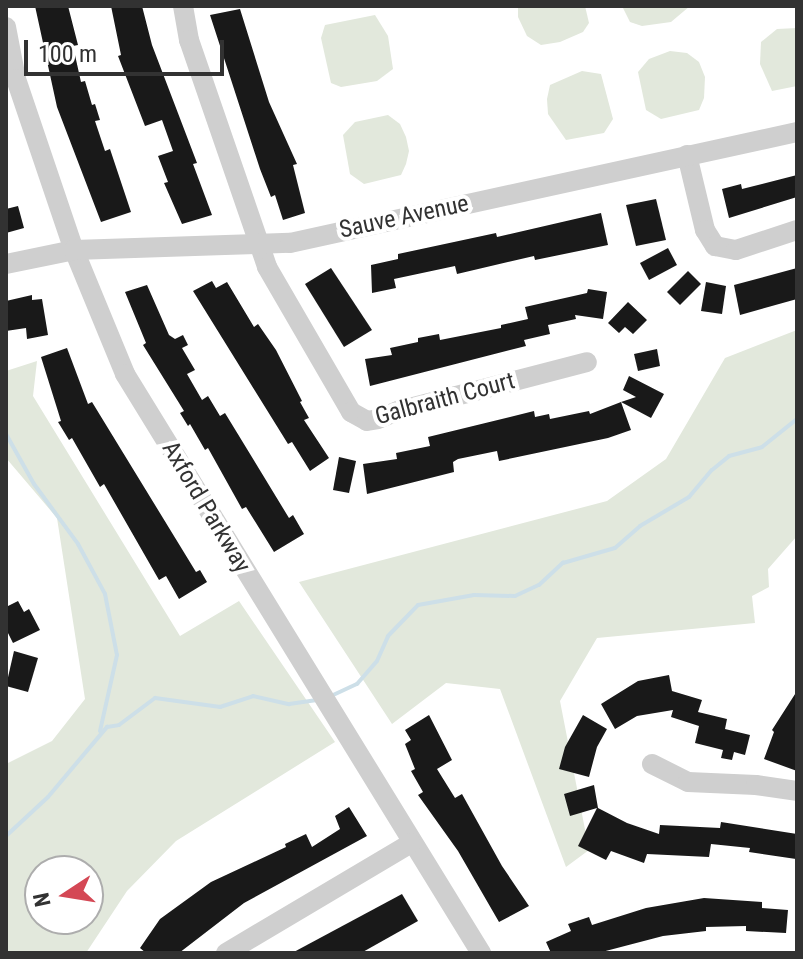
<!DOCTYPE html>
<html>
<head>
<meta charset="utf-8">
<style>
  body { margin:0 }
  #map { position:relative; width:803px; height:959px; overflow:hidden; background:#fff; font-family:"Roboto Condensed",sans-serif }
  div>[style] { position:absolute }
  .green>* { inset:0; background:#e2e8dc }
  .stream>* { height:4px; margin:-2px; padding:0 2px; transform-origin:2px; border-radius:2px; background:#cddfe8 }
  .building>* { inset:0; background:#191919 }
  .minor>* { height:20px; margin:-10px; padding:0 10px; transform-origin:10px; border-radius:10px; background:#cfcfcf }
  span { translate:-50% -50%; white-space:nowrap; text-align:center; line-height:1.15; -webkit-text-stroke:8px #fff; paint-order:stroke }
  .street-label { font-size:24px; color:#323232 }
  .frame { position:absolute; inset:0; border:8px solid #323232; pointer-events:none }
  .north { position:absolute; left:24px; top:855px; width:80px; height:80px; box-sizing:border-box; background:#fff; border:2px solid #adadad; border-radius:50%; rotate:258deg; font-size:22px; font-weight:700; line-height:32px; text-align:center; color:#323232 }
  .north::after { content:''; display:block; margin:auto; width:28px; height:36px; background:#d44855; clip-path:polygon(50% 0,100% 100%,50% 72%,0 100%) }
  .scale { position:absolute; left:24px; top:40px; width:200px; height:36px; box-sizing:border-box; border:4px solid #323232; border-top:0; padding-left:10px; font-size:24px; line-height:28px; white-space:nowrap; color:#323232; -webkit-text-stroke:6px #fff; paint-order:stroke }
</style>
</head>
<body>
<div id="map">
  <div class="green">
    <i style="clip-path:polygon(518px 6px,585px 6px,589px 23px,583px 32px,560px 42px,541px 45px,527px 36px,518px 17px)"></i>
    <i style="clip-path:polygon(622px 6px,690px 6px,671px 22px,642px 26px,630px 22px)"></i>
    <i style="clip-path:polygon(375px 15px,388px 36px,393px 69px,377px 81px,341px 87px,331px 83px,321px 38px,325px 25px)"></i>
    <i style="clip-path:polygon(797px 28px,797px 86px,772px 91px,760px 64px,761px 42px,777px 29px)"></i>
    <i style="clip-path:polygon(670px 51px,687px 53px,699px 62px,705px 77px,704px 98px,699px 110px,661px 119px,646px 110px,638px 72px,649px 59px)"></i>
    <i style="clip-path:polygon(582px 71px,601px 74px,613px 119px,604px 133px,566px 140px,548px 114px,547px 99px,550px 85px)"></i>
    <i style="clip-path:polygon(388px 115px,400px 124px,406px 137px,409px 151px,406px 164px,401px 175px,364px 184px,350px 174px,343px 135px,355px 122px)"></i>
    <i style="clip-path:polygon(797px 330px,797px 536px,768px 569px,769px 587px,752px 596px,755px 623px,597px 638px,560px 701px,589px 850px,566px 867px,500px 689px,446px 683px,392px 724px,299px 582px,607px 501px,666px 459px,725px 358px)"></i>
    <i style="clip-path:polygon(evenodd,37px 361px,33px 396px,180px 636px,239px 601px,335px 742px,176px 841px,127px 891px,86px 953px,6px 953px,6px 764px,52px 741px,85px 699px,57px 518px,6px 458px,6px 371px,37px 361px,40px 871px,88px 871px,88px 919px,40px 919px,40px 871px)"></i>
  </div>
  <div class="stream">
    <i style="left:6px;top:434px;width:57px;rotate:60.8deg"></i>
    <i style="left:34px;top:484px;width:74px;rotate:53.7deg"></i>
    <i style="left:78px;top:544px;width:57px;rotate:61.6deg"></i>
    <i style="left:105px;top:594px;width:62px;rotate:78.9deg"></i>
    <i style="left:117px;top:655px;width:78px;rotate:102.6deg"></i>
    <i style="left:331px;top:696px;width:29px;rotate:-25deg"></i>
    <i style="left:357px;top:684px;width:30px;rotate:-49deg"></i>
    <i style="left:377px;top:661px;width:27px;rotate:-66deg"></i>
    <i style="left:388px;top:636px;width:43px;rotate:-45.9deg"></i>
    <i style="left:418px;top:605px;width:57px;rotate:-10.1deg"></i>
    <i style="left:474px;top:595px;width:41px;rotate:1.4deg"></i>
    <i style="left:515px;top:596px;width:26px;rotate:-25deg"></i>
    <i style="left:539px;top:585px;width:33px;rotate:-43deg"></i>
    <i style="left:563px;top:563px;width:54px;rotate:-16.1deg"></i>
    <i style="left:615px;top:548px;width:33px;rotate:-41deg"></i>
    <i style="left:640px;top:526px;width:57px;rotate:-30.6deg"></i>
    <i style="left:689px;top:497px;width:35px;rotate:-50deg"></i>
    <i style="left:712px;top:470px;width:22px;rotate:-39deg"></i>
    <i style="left:729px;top:456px;width:34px;rotate:-15deg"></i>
    <i style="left:762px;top:447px;width:45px;rotate:-38.7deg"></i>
    <i style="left:6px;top:836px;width:57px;rotate:-42.9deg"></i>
    <i style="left:48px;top:797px;width:92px;rotate:-49.9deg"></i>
    <i style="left:107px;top:727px;width:12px;rotate:-9deg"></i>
    <i style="left:119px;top:725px;width:45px;rotate:-36.9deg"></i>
    <i style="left:155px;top:698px;width:66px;rotate:7.9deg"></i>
    <i style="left:220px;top:707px;width:35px;rotate:-18deg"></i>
    <i style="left:253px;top:696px;width:37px;rotate:13deg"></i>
    <i style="left:289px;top:704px;width:30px;rotate:-8deg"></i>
  </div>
  <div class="building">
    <i style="clip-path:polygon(35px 6px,68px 6px,78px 45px,73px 46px,81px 82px,85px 81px,92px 105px,95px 104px,100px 120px,95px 121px,105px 151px,110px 149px,131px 212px,101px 222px,57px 107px)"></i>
    <i style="clip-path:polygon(111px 6px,142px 6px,152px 45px,197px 163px,193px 164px,212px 215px,182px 224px,164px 183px,168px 182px,158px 156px,173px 151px,162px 120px,145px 126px,118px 56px,121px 55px)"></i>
    <i style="clip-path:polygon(240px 9px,269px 102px,297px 164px,293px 165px,305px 213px,283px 220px,275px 195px,271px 197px,260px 169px,210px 15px)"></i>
    <i style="clip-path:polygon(797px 175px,797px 197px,729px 218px,722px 189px,741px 184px,742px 189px)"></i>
    <i style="clip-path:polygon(656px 199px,666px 240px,636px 246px,626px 205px)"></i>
    <i style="clip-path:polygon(18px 206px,24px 228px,6px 233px,6px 209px)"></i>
    <i style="clip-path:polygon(601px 213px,608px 245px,535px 260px,534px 256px,457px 274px,455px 266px,394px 279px,396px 288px,372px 293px,371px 265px,398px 259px,398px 254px,496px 233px,497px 237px)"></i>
    <i style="clip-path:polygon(668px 248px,677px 265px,649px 280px,640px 263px)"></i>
    <i style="clip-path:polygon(331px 268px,372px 330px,344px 347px,305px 284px)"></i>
    <i style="clip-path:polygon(797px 268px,797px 299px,740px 315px,734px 285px)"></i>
    <i style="clip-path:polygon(688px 271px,701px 284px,680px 305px,667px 292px)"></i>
    <i style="clip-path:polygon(212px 281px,216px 288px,227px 282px,254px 327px,258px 324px,276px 350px,302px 401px,300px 402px,309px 418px,304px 420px,329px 458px,310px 471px,292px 442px,288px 444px,193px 291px)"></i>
    <i style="clip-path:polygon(706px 282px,726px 286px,722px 314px,701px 311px)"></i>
    <i style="clip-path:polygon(147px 285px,169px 335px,175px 339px,183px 335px,188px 345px,182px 348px,195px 370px,187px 374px,202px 400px,208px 396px,220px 416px,225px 413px,289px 518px,293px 515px,304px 534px,274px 552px,246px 507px,242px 509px,208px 448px,205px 450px,190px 424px,188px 426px,180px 413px,184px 411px,143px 345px,146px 343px,125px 292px)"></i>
    <i style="clip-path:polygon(588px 289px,607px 292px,603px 319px,575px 315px,576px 319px,548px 325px,550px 334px,524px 340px,526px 346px,370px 386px,365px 359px,392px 355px,390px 348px,418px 342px,418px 338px,439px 334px,440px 340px,501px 328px,501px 325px,528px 319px,525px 307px,587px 293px)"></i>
    <i style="clip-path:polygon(32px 295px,32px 300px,42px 299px,48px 335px,27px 339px,26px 328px,6px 331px,6px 301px)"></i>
    <i style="clip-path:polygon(628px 302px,647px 320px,633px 334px,625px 327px,619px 333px,608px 323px)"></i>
    <i style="clip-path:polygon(67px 348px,88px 404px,92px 402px,196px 572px,200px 570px,207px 582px,179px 599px,166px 576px,159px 580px,104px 484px,100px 487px,72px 438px,69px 440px,58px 422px,61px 421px,41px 357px)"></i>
    <i style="clip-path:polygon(657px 349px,660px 366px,638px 371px,634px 354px)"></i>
    <i style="clip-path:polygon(629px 376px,664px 394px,651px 418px,621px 402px,636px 397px,623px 390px)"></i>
    <i style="clip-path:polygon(621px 402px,631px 430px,608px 438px,499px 461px,497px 451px,458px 459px,453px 462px,454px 472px,367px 494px,363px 464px,397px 459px,396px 453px,430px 446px,428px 437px,534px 411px,535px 417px,549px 414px,550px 419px,589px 411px,590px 414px)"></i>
    <i style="clip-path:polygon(339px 457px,356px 461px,349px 493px,333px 490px)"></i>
    <i style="clip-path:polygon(18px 601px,24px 612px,29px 609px,40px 630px,13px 643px,6px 629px,6px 607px)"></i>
    <i style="clip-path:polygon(14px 651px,38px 658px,28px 692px,6px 686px)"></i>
    <i style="clip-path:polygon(669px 675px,672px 691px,702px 700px,698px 712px,727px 719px,725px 729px,750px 735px,745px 755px,734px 752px,732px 760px,721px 758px,723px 750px,695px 743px,699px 726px,671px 717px,673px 710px,637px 716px,615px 729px,601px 704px,638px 681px)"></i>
    <i style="clip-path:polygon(797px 691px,797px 771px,764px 759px,774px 732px,772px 730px)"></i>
    <i style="clip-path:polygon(429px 715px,452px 760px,437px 769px,455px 798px,462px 794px,502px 866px,529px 906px,499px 922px,458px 851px,418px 795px,423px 792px,411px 771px,415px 769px,405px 744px,411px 740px,405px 730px)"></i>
    <i style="clip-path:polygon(583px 715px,607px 729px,597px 747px,589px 777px,559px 769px,565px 747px)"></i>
    <i style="clip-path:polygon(594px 785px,598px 808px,627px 823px,659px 834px,660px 825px,720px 828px,721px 822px,797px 834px,796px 859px,749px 852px,750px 848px,711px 844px,709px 857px,647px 854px,644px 863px,611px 851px,606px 860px,578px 846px,597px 808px,570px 816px,564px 794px)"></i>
    <i style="clip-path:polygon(349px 807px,367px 836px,244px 903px,179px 953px,146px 953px,140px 948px,160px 919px,211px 882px,286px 847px,285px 844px,306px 834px,312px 847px,340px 829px,335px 816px)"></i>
    <i style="clip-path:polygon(402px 894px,418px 921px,361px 953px,292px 953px)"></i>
    <i style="clip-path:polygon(704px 898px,762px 902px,762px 908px,788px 910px,786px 933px,746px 931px,746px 926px,706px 927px,706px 931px,663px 936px,598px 953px,551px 953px,546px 942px,571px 931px,568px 924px,589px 917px,592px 925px,646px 908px)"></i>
  </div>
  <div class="minor">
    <i style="left:183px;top:6px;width:35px;rotate:80deg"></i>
    <i style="left:189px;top:40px;width:240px;rotate:71deg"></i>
    <i style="left:267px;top:267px;width:168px;rotate:59.9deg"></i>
    <i style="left:351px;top:412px;width:18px;rotate:29deg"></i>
    <i style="left:367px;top:421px;width:11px;rotate:-10deg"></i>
    <i style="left:378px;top:419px;width:22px;rotate:-22deg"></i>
    <i style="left:398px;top:411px;width:195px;rotate:-14.5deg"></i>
    <i style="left:6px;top:27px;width:53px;rotate:79.1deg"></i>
    <i style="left:16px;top:79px;width:181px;rotate:71.3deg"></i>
    <i style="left:74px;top:250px;width:134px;rotate:67.6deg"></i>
    <i style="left:125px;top:374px;width:680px;rotate:58.41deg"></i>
    <i style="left:687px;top:155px;width:77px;rotate:76.5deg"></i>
    <i style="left:705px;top:230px;width:19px;rotate:58deg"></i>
    <i style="left:715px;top:246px;width:21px;rotate:11deg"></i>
    <i style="left:736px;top:250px;width:64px;rotate:-18.2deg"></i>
    <i style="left:6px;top:264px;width:69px;rotate:-11.6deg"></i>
    <i style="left:74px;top:250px;width:216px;rotate:-1.9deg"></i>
    <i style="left:290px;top:243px;width:519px;rotate:-12.35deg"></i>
    <i style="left:652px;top:764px;width:40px;rotate:26.6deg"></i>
    <i style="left:688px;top:782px;width:68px;rotate:2.5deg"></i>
    <i style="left:756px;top:785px;width:41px;rotate:8.3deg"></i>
    <i style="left:226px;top:953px;width:215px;rotate:-30.7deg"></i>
  </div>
  <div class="street-label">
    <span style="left:404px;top:217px;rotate:-12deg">Sauve Avenue</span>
    <span style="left:445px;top:399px;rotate:-15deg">Galbraith Court</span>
    <span style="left:206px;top:507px;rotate:59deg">Axford Parkway</span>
  </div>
  <div class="frame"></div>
  <div class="north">N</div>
  <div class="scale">100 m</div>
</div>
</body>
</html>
